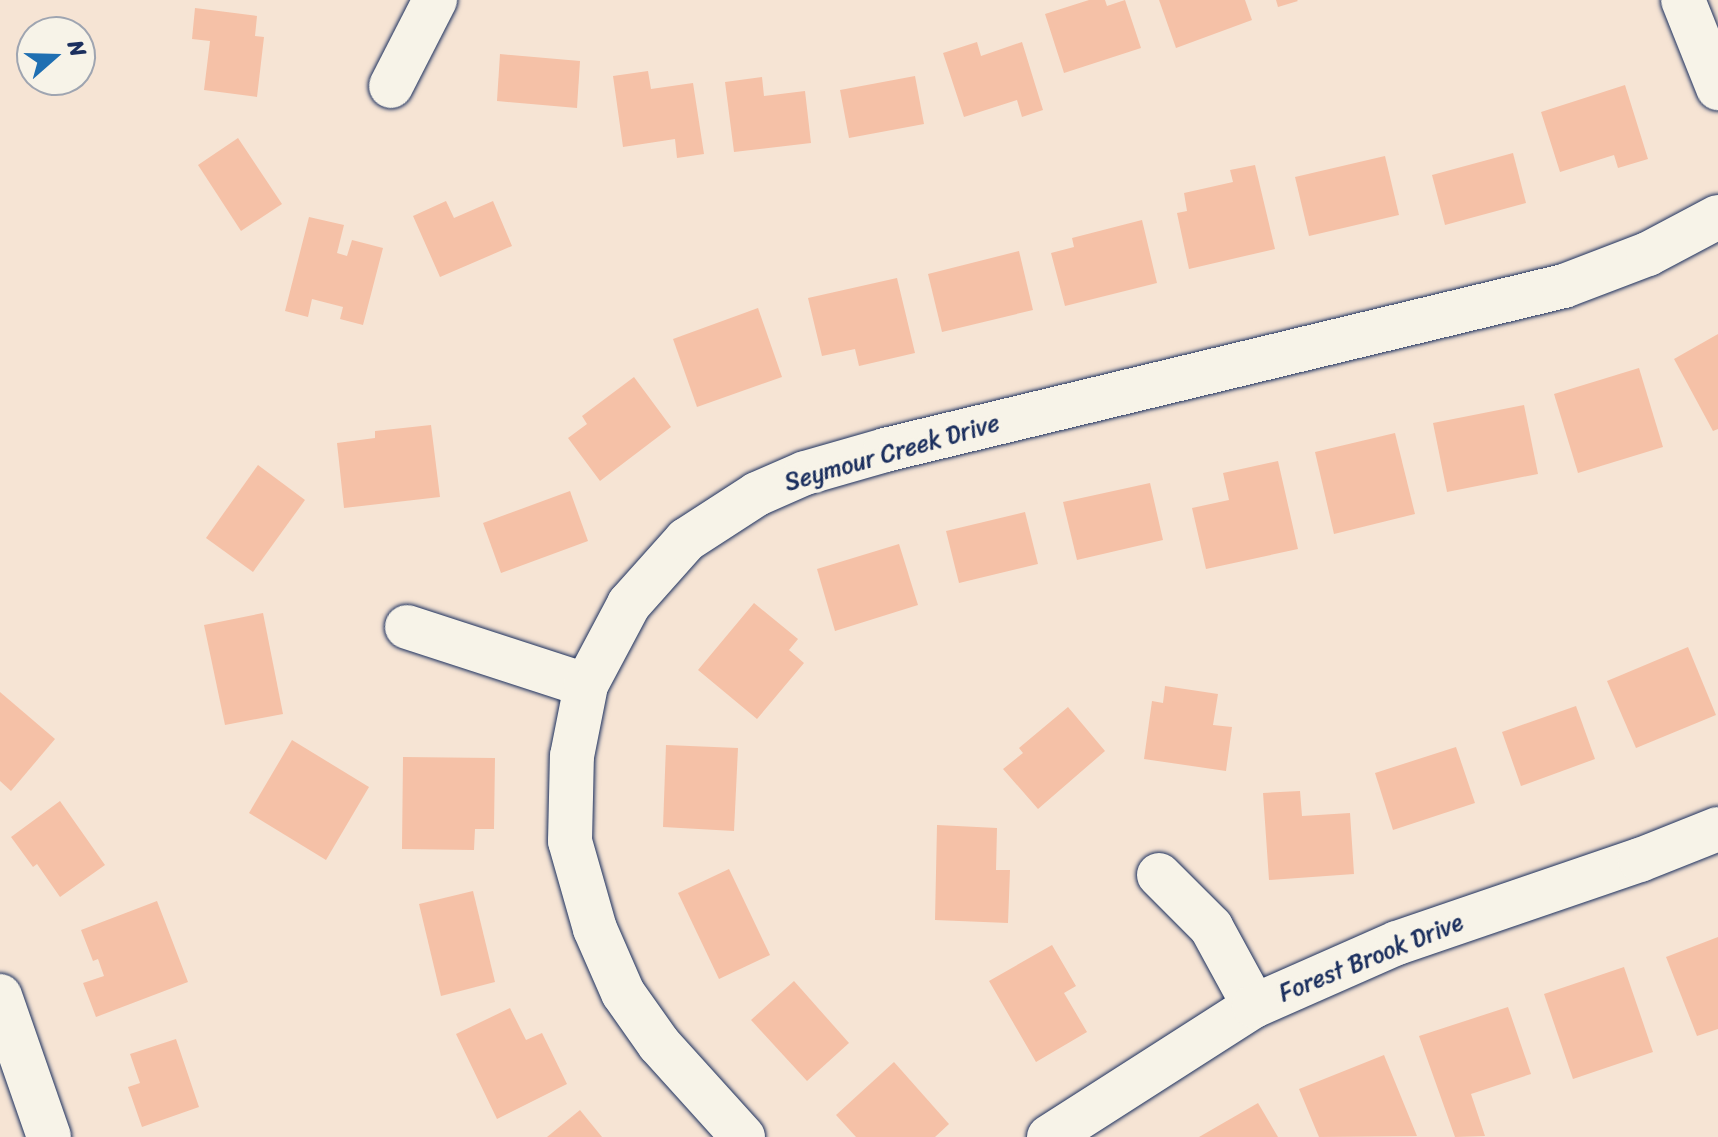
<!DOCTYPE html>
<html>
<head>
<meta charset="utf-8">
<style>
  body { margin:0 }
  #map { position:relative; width:1718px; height:1137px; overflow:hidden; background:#f6e4d4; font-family:Sriracha,sans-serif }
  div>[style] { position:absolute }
  .building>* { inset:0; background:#f5c1a7 }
  .roads { filter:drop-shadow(0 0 2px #1b2f5e) drop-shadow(0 0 2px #1b2f5e) }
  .minor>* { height:44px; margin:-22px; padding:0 22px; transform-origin:22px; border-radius:22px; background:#f7f3e8 }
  span { translate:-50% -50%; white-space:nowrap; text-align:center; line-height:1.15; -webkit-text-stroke:7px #f7f3e8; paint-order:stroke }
  .street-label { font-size:24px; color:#1b2f5e }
  .north { position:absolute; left:16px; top:16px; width:80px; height:80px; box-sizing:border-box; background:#f7f3e8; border:2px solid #9fa5b1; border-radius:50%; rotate:70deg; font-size:22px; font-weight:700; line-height:32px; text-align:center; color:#1b2f5e }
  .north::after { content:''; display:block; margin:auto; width:28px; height:36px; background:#1f6fb2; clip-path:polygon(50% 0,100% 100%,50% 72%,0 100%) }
</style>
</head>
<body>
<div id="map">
  <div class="building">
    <i style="clip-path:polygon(1089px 0,1105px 0,1107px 6px,1125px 0,1141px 48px,1064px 73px,1045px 14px)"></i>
    <i style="clip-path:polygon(1159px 0,1245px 0,1252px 20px,1176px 48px)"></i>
    <i style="clip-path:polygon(1276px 0,1297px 0,1298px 1px,1278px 7px)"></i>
    <i style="clip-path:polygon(195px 8px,257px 16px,255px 36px,264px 37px,257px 97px,204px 90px,210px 41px,192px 39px)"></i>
    <i style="clip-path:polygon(977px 42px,981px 56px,1022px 42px,1043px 110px,1022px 117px,1017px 100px,964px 117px,943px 53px)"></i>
    <i style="clip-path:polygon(500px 54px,580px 61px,577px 108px,497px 101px)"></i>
    <i style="clip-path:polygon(648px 71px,651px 89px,693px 83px,704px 154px,677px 158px,675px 139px,623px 147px,613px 76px)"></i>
    <i style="clip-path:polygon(915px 76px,924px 124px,849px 138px,840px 90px)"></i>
    <i style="clip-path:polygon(762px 77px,764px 96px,805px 91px,811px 143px,734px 152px,725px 82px)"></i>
    <i style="clip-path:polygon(1625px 85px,1648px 159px,1618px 168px,1614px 155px,1560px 172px,1541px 112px)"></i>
    <i style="clip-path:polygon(238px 138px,282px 204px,241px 231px,198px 165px)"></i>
    <i style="clip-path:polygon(1513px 153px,1526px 203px,1445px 225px,1432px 175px)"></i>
    <i style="clip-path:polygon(1385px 156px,1399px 215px,1309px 236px,1295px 177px)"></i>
    <i style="clip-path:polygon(1255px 165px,1275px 249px,1189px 269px,1177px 213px,1187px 211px,1184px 193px,1233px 182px,1230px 170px)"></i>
    <i style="clip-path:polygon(446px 201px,454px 218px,493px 201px,512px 246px,440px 277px,413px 216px)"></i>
    <i style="clip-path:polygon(309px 217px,344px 225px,337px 253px,347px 256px,352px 240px,383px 248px,363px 325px,340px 319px,343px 307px,312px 299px,308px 317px,285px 311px)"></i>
    <i style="clip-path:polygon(1142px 220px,1157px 283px,1065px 306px,1051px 253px,1074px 247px,1072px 238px)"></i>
    <i style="clip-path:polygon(1019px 251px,1033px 310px,942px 332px,928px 274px)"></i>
    <i style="clip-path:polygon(897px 278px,915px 353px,859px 366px,855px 349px,822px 356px,808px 298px)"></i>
    <i style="clip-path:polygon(758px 308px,782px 377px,697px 407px,673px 339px)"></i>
    <i style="clip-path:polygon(1718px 334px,1718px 429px,1713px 431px,1674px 359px)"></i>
    <i style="clip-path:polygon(1639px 368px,1663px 447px,1578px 473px,1554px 394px)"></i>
    <i style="clip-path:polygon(634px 377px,671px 427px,600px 481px,568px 438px,587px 424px,582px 416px)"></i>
    <i style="clip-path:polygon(1524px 405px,1538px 474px,1447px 492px,1433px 423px)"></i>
    <i style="clip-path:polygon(431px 425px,440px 497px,344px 508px,337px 443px,375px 438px,375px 431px)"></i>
    <i style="clip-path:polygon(1395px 433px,1415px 514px,1334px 534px,1315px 452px)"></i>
    <i style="clip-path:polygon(1278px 461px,1298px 549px,1206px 569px,1192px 508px,1229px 500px,1223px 473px)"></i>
    <i style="clip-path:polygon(258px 465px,305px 500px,253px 572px,206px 538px)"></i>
    <i style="clip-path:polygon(1150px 483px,1163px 540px,1077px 560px,1063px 502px)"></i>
    <i style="clip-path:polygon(570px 491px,588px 541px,501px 573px,483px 523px)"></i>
    <i style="clip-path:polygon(1025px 512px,1038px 564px,959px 583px,946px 531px)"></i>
    <i style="clip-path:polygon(899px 544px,918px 605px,835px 631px,817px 569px)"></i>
    <i style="clip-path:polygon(754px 603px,798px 639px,789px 650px,804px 663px,757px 719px,698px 670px)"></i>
    <i style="clip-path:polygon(263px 613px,283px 714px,225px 725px,204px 625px)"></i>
    <i style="clip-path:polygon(1688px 647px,1716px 715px,1636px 748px,1607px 681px)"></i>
    <i style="clip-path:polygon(1165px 686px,1218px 694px,1213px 725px,1232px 727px,1226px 771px,1144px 759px,1152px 701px,1163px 703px)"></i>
    <i style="clip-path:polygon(0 692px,55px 739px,11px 791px,0 781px)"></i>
    <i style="clip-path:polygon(1576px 706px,1595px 759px,1521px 786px,1502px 732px)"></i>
    <i style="clip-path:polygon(1068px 707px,1105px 751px,1038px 809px,1003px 769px,1023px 753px,1019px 748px)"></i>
    <i style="clip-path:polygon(292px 740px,369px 787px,326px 860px,249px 813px)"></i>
    <i style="clip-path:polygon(666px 745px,738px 748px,734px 831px,663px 827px)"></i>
    <i style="clip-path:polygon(1456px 747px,1475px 803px,1393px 830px,1375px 773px)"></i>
    <i style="clip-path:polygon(403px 757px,495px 758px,494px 829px,475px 829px,474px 850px,402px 849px)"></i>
    <i style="clip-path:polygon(1300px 791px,1302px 816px,1350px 813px,1354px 874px,1269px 880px,1263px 793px)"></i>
    <i style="clip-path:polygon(60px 801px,105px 865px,60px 897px,37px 864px,33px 867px,11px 837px)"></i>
    <i style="clip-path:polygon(937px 825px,997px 828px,996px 870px,1010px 870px,1008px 923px,935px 920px)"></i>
    <i style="clip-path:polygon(729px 869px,770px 955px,719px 979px,678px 893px)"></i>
    <i style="clip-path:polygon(473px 891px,495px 982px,441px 996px,419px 904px)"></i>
    <i style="clip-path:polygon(157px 901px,188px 982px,96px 1017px,83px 983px,104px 976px,98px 959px,93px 961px,81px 930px)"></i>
    <i style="clip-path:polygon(1718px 937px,1718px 1029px,1697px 1036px,1666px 957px)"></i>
    <i style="clip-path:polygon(1052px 945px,1076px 986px,1064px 993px,1087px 1032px,1036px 1062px,989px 981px)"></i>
    <i style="clip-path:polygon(1624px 967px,1653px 1052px,1573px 1079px,1544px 994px)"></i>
    <i style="clip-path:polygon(794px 981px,849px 1043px,807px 1081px,751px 1020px)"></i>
    <i style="clip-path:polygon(1508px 1007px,1531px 1074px,1471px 1094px,1485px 1136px,1455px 1137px,1419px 1036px)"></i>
    <i style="clip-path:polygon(510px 1008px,526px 1040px,542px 1033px,567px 1084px,497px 1119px,456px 1034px)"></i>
    <i style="clip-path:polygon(176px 1039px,199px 1107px,142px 1127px,128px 1087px,140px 1083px,130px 1054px)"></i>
    <i style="clip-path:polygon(1384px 1055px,1417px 1136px,1319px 1137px,1299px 1089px)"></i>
    <i style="clip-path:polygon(894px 1062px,949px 1124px,935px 1137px,856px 1137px,836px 1115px)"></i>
    <i style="clip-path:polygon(1258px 1103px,1278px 1137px,1199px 1137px)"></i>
    <i style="clip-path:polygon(580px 1110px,602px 1137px,547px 1137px)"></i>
  </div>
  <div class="roads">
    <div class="minor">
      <i style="left:1683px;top:0;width:95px;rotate:68.3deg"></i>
      <i style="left:391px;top:86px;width:97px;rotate:-62.9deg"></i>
      <i style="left:407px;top:627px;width:188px;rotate:18deg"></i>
      <i style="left:1159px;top:875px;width:74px;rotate:45deg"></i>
      <i style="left:1211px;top:927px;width:90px;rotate:61.4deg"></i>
      <i style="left:0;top:996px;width:149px;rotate:70.8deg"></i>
      <i style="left:743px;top:1137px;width:125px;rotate:-132.1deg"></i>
      <i style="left:659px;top:1044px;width:62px;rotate:-125.2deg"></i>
      <i style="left:623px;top:993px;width:70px;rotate:-113.6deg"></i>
      <i style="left:595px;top:929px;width:91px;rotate:-105.9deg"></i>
      <i style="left:570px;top:841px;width:85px;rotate:-88.7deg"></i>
      <i style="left:572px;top:756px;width:72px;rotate:-78.8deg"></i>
      <i style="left:586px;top:685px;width:92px;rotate:-62deg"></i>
      <i style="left:629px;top:604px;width:86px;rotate:-48.3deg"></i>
      <i style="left:686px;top:540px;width:85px;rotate:-32.9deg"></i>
      <i style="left:757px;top:494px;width:52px;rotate:-23.6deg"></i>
      <i style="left:805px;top:473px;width:83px;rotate:-16deg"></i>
      <i style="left:885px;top:450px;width:699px;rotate:-13.58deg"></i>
      <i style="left:1564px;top:286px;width:90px;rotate:-20.9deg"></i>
      <i style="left:1648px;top:254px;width:79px;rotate:-27.9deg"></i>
      <i style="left:1049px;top:1137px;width:243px;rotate:-32.6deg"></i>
      <i style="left:1254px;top:1006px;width:156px;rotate:-23.8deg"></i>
      <i style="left:1397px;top:943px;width:257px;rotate:-18.9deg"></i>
      <i style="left:1640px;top:860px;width:84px;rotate:-21.7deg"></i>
    </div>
  </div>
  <div class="street-label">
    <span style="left:892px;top:453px;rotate:-16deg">Seymour Creek Drive</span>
    <span style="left:1371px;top:958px;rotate:-22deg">Forest Brook Drive</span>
  </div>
  <div class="north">N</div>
</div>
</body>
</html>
